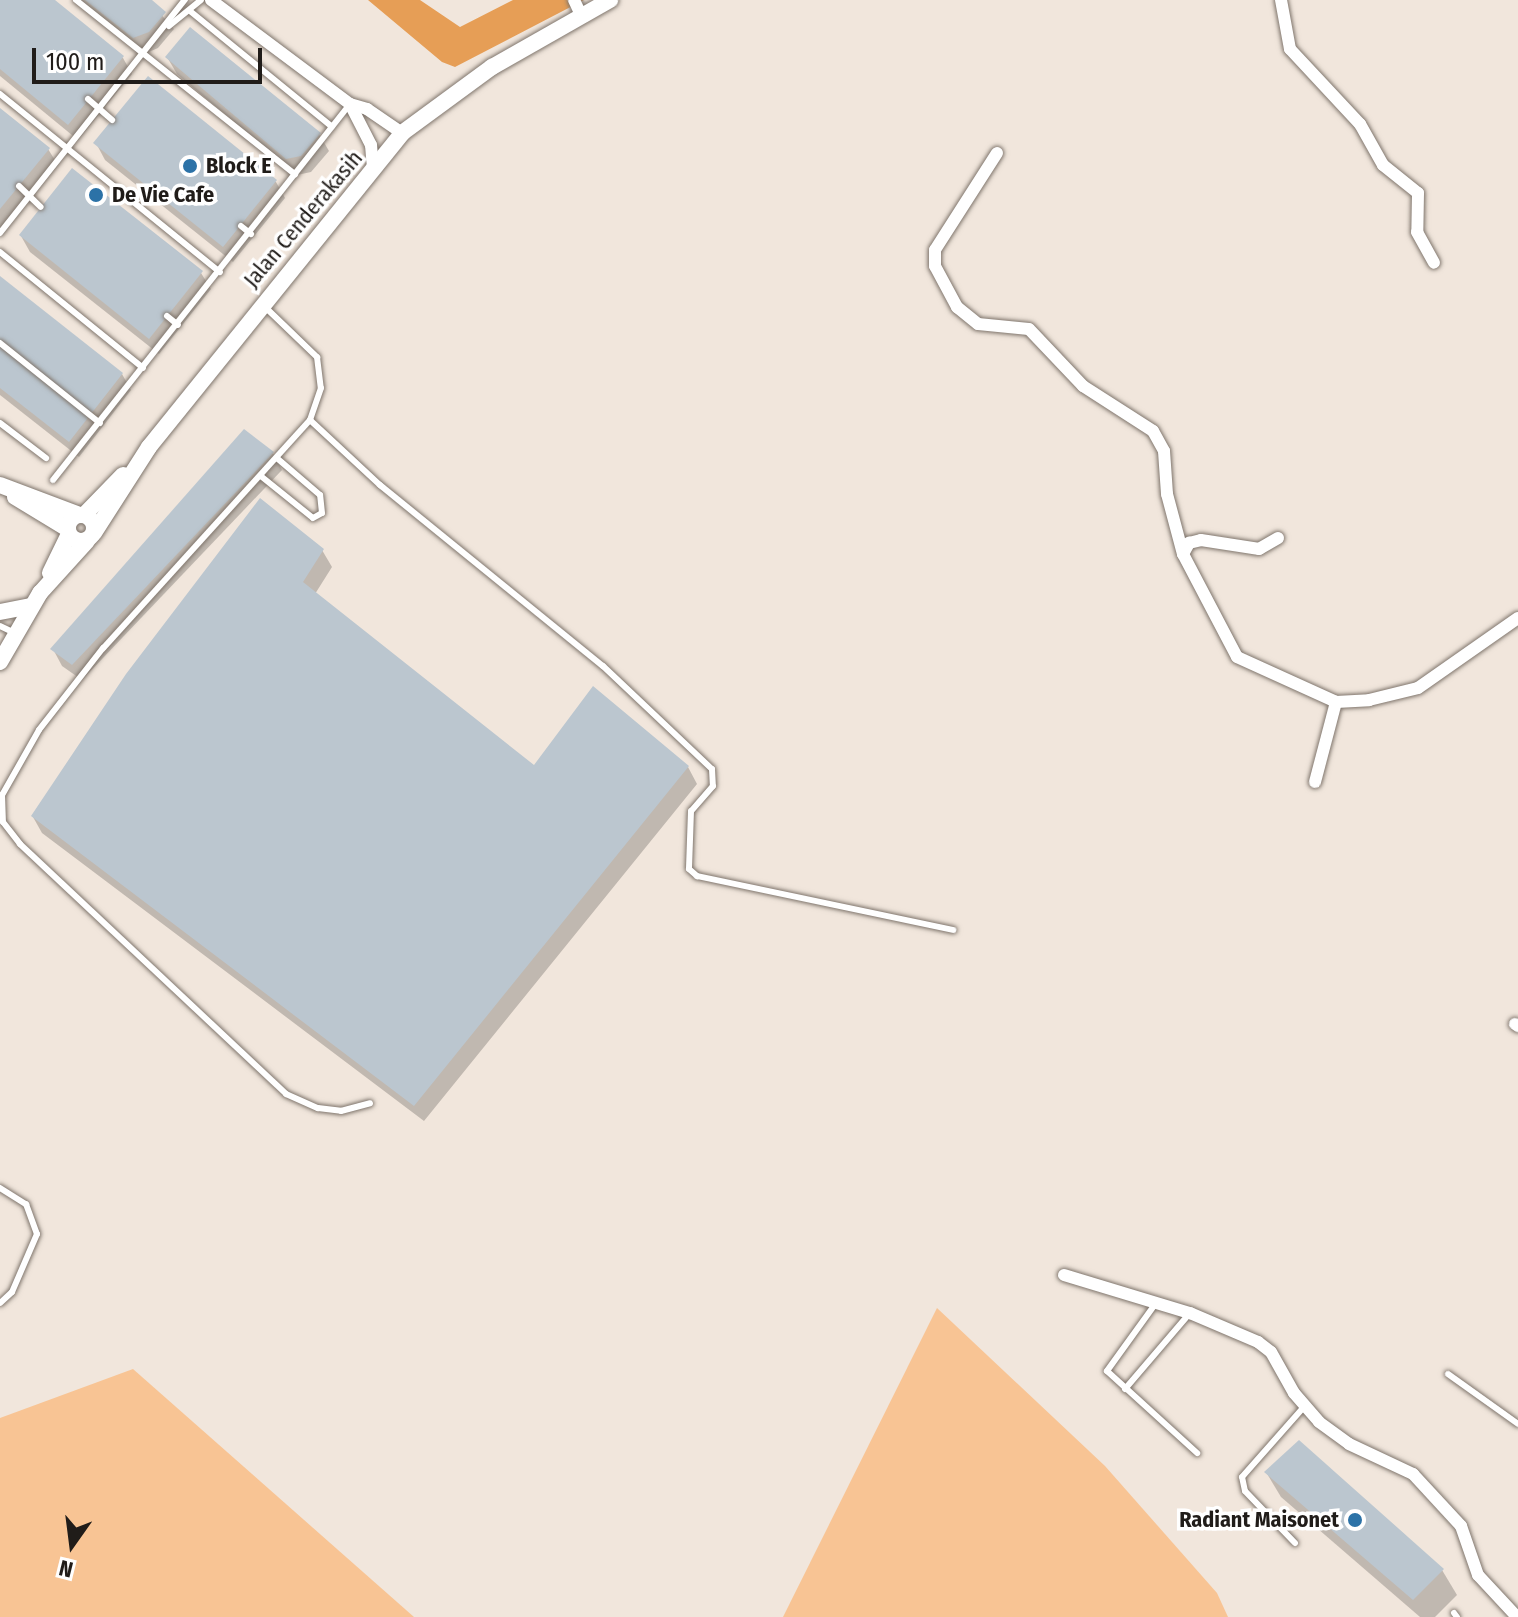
<!DOCTYPE html>
<html>
<head>
<meta charset="utf-8">
<style>
  body { margin:0 }
  #map { position:relative; width:1518px; height:1617px; overflow:hidden; background:#f1e6dc; font-family:"Fira Sans Condensed",sans-serif }
  div>[style] { position:absolute }
  .green>* { inset:0; background:#f8c494 }
  .water>* { inset:0; background:#e69e56 }
  .shadow>* { inset:0; background:#0003 }
  .building>* { inset:0; background:#bbc6cf }
  .roads { filter:drop-shadow(0 0 2px #7f756c) drop-shadow(0 0 2px #7f756c) }
  .service>* { height:6px; margin:-3px; padding:0 3px; transform-origin:3px; border-radius:3px; background:#fff }
  .minor>* { height:12px; margin:-6px; padding:0 6px; transform-origin:6px; border-radius:6px; background:#fff }
  .tertiary>* { height:16px; margin:-8px; padding:0 8px; transform-origin:8px; border-radius:8px; background:#fff }
  .tertiary>.ring { margin:-8px; padding:0; box-sizing:content-box; background:none; border:16px solid #fff; border-radius:50% }
  .dots>* { width:22px; height:22px; translate:-50% -50%; box-sizing:border-box; border:4px solid #fff; border-radius:50% }
  span { translate:-50% -50%; white-space:nowrap; text-align:center; line-height:1.15; -webkit-text-stroke:7px #fff; paint-order:stroke }
  .poi-label { font-size:22px; color:#201c19; font-weight:700 }
  .left { translate:0 -50%; text-align:left }
  .right { translate:-100% -50%; text-align:right }
  .street-label { font-size:22px; color:#201c19 }
  .north { position:absolute; left:32px; top:1505px; width:80px; height:80px; -webkit-text-stroke:6px #fff; paint-order:stroke; rotate:194deg; font-size:22px; font-weight:700; line-height:32px; text-align:center; color:#201c19 }
  .north::after { content:''; display:block; margin:auto; width:28px; height:36px; background:#201c19; clip-path:polygon(50% 0,100% 100%,50% 72%,0 100%) }
  .scale { position:absolute; left:32px; top:48px; width:230px; height:36px; box-sizing:border-box; border:4px solid #201c19; border-top:0; padding-left:10px; font-size:24px; line-height:28px; white-space:nowrap; color:#201c19; -webkit-text-stroke:6px #fff; paint-order:stroke }
</style>
</head>
<body>
<div id="map">
  <div class="green">
    <i style="clip-path:polygon(937px 1308px,1105px 1466px,1217px 1593px,1228px 1617px,783px 1617px)"></i>
    <i style="clip-path:polygon(133px 1369px,414px 1617px,0 1617px,0 1418px)"></i>
  </div>
  <div class="water">
    <i style="clip-path:polygon(368px 0,420px 0,460px 27px,513px 0,584px 0,455px 67px,442px 62px)"></i>
  </div>
  <div class="shadow">
    <i style="clip-path:polygon(0 0,52px 0,123px 58px,132px 74px,78px 140px,0 76px)"></i>
    <i style="clip-path:polygon(76px 0,148px 0,174px 29px,158px 48px,144px 54px)"></i>
    <i style="clip-path:polygon(167px 57px,319px 134px,329px 151px,311px 172px,297px 175px,177px 74px)"></i>
    <i style="clip-path:polygon(148px 79px,276px 182px,285px 198px,233px 262px,105px 160px,96px 143px)"></i>
    <i style="clip-path:polygon(0 111px,48px 149px,58px 165px,4px 232px,0 228px)"></i>
    <i style="clip-path:polygon(21px 236px,201px 273px,211px 289px,159px 354px,30px 252px)"></i>
    <i style="clip-path:polygon(0 279px,122px 374px,131px 390px,79px 457px,0 395px)"></i>
    <i style="clip-path:polygon(273px 453px,282px 470px,82px 680px,62px 666px,53px 649px)"></i>
    <i style="clip-path:polygon(322px 550px,332px 567px,315px 594px,534px 768px,688px 767px,697px 784px,424px 1121px,42px 833px,33px 817px)"></i>
    <i style="clip-path:polygon(1266px 1472px,1442px 1570px,1457px 1595px,1435px 1617px,1420px 1617px,1281px 1497px)"></i>
  </div>
  <div class="building">
    <i style="clip-path:polygon(0 0,55px 0,124px 56px,68px 125px,0 69px)"></i>
    <i style="clip-path:polygon(85px 0,152px 0,166px 12px,149px 32px,133px 38px)"></i>
    <i style="clip-path:polygon(190px 27px,321px 133px,301px 156px,286px 159px,165px 57px)"></i>
    <i style="clip-path:polygon(148px 76px,277px 180px,223px 247px,93px 143px)"></i>
    <i style="clip-path:polygon(0 108px,50px 148px,0 209px)"></i>
    <i style="clip-path:polygon(72px 168px,203px 271px,149px 339px,19px 235px)"></i>
    <i style="clip-path:polygon(0 276px,123px 373px,69px 442px,0 388px)"></i>
    <i style="clip-path:polygon(244px 429px,274px 452px,72px 665px,50px 649px)"></i>
    <i style="clip-path:polygon(260px 498px,324px 549px,303px 582px,534px 765px,593px 686px,689px 766px,414px 1106px,31px 816px,126px 674px)"></i>
    <i style="clip-path:polygon(1299px 1440px,1444px 1569px,1413px 1600px,1264px 1472px)"></i>
  </div>
  <div class="roads">
    <div class="service">
      <i style="left:76px;top:0;width:280px;rotate:38.5deg"></i>
      <i style="left:190px;top:11px;width:183px;rotate:39.2deg"></i>
      <i style="left:169px;top:26px;width:41px;rotate:-39.1deg"></i>
      <i style="left:0;top:94px;width:283px;rotate:39deg"></i>
      <i style="left:88px;top:99px;width:32px;rotate:41deg"></i>
      <i style="left:19px;top:186px;width:30px;rotate:44deg"></i>
      <i style="left:241px;top:226px;width:13px;rotate:39deg"></i>
      <i style="left:0;top:233px;width:298px;rotate:-51.6deg"></i>
      <i style="left:0;top:252px;width:184px;rotate:39deg"></i>
      <i style="left:264px;top:306px;width:74px;rotate:43.9deg"></i>
      <i style="left:317px;top:357px;width:31px;rotate:83deg"></i>
      <i style="left:321px;top:388px;width:34px;rotate:109deg"></i>
      <i style="left:310px;top:420px;width:308px;rotate:132.2deg"></i>
      <i style="left:103px;top:648px;width:104px;rotate:128deg"></i>
      <i style="left:39px;top:730px;width:75px;rotate:119.6deg"></i>
      <i style="left:2px;top:795px;width:27px;rotate:88deg"></i>
      <i style="left:3px;top:822px;width:28px;rotate:52deg"></i>
      <i style="left:20px;top:844px;width:365px;rotate:43.2deg"></i>
      <i style="left:286px;top:1094px;width:35px;rotate:24deg"></i>
      <i style="left:318px;top:1108px;width:23px;rotate:7deg"></i>
      <i style="left:341px;top:1111px;width:30px;rotate:-15deg"></i>
      <i style="left:167px;top:316px;width:14px;rotate:39deg"></i>
      <i style="left:0;top:343px;width:128px;rotate:38.7deg"></i>
      <i style="left:310px;top:420px;width:96px;rotate:42.9deg"></i>
      <i style="left:380px;top:485px;width:287px;rotate:39.1deg"></i>
      <i style="left:603px;top:666px;width:150px;rotate:43.4deg"></i>
      <i style="left:712px;top:769px;width:17px;rotate:87deg"></i>
      <i style="left:713px;top:786px;width:33px;rotate:131deg"></i>
      <i style="left:691px;top:811px;width:58px;rotate:92deg"></i>
      <i style="left:689px;top:869px;width:11px;rotate:41deg"></i>
      <i style="left:697px;top:876px;width:262px;rotate:11.9deg"></i>
      <i style="left:0;top:423px;width:58px;rotate:37.3deg"></i>
      <i style="left:262px;top:477px;width:65px;rotate:38.8deg"></i>
      <i style="left:313px;top:518px;width:10px;rotate:-29deg"></i>
      <i style="left:322px;top:513px;width:18px;rotate:-96deg"></i>
      <i style="left:320px;top:495px;width:55px;rotate:-139.4deg"></i>
      <i style="left:53px;top:480px;width:479px;rotate:-51.7deg"></i>
      <i style="left:0;top:626px;width:14px;rotate:25deg"></i>
      <i style="left:0;top:1188px;width:31px;rotate:32deg"></i>
      <i style="left:26px;top:1204px;width:32px;rotate:70deg"></i>
      <i style="left:37px;top:1234px;width:63px;rotate:113.3deg"></i>
      <i style="left:12px;top:1292px;width:16px;rotate:137deg"></i>
      <i style="left:1156px;top:1303px;width:84px;rotate:125.8deg"></i>
      <i style="left:1107px;top:1371px;width:122px;rotate:42.3deg"></i>
      <i style="left:1448px;top:1374px;width:86px;rotate:35.5deg"></i>
      <i style="left:1125px;top:1389px;width:100px;rotate:-49.5deg"></i>
      <i style="left:1295px;top:1543px;width:72px;rotate:-133.9deg"></i>
      <i style="left:1245px;top:1491px;width:14px;rotate:-102deg"></i>
      <i style="left:1242px;top:1477px;width:94px;rotate:-48.5deg"></i>
      <i style="left:1454px;top:1613px;width:5px;rotate:53deg"></i>
    </div>
    <div class="minor">
      <i style="left:211px;top:0;width:174px;rotate:36.8deg"></i>
      <i style="left:350px;top:104px;width:18px;rotate:16deg"></i>
      <i style="left:367px;top:109px;width:42px;rotate:34.4deg"></i>
      <i style="left:574px;top:0;width:19px;rotate:65deg"></i>
      <i style="left:1281px;top:0;width:50px;rotate:79.6deg"></i>
      <i style="left:1290px;top:49px;width:103px;rotate:47deg"></i>
      <i style="left:1360px;top:124px;width:47px;rotate:60.7deg"></i>
      <i style="left:1383px;top:165px;width:45px;rotate:38.7deg"></i>
      <i style="left:1418px;top:193px;width:39px;rotate:91deg"></i>
      <i style="left:1417px;top:232px;width:35px;rotate:61deg"></i>
      <i style="left:350px;top:104px;width:46px;rotate:62.9deg"></i>
      <i style="left:371px;top:145px;width:24px;rotate:85deg"></i>
      <i style="left:997px;top:153px;width:115px;rotate:122.6deg"></i>
      <i style="left:935px;top:250px;width:16px;rotate:90deg"></i>
      <i style="left:935px;top:266px;width:47px;rotate:61.8deg"></i>
      <i style="left:957px;top:307px;width:27px;rotate:39deg"></i>
      <i style="left:978px;top:324px;width:51px;rotate:5.6deg"></i>
      <i style="left:1029px;top:329px;width:79px;rotate:46.5deg"></i>
      <i style="left:1083px;top:386px;width:83px;rotate:32.7deg"></i>
      <i style="left:1153px;top:431px;width:23px;rotate:61deg"></i>
      <i style="left:1164px;top:451px;width:43px;rotate:86deg"></i>
      <i style="left:1167px;top:494px;width:62px;rotate:75.1deg"></i>
      <i style="left:1183px;top:554px;width:116px;rotate:62.3deg"></i>
      <i style="left:1237px;top:657px;width:109px;rotate:24.4deg"></i>
      <i style="left:1336px;top:702px;width:33px;rotate:-3deg"></i>
      <i style="left:1369px;top:700px;width:50px;rotate:-13.8deg"></i>
      <i style="left:1418px;top:688px;width:122px;rotate:-35deg"></i>
      <i style="left:1183px;top:554px;width:13px;rotate:-61deg"></i>
      <i style="left:1189px;top:543px;width:12px;rotate:-14deg"></i>
      <i style="left:1201px;top:540px;width:59px;rotate:8.8deg"></i>
      <i style="left:1259px;top:549px;width:22px;rotate:-30deg"></i>
      <i style="left:1315px;top:782px;width:83px;rotate:-75.3deg"></i>
      <i style="left:1515px;top:1024px;width:4px;rotate:34deg"></i>
      <i style="left:1064px;top:1275px;width:132px;rotate:16.8deg"></i>
      <i style="left:1190px;top:1313px;width:74px;rotate:23.1deg"></i>
      <i style="left:1258px;top:1342px;width:16px;rotate:38deg"></i>
      <i style="left:1271px;top:1352px;width:47px;rotate:60.7deg"></i>
      <i style="left:1294px;top:1393px;width:38px;rotate:49deg"></i>
      <i style="left:1319px;top:1422px;width:37px;rotate:36deg"></i>
      <i style="left:1349px;top:1444px;width:71px;rotate:25.1deg"></i>
      <i style="left:1413px;top:1474px;width:71px;rotate:47.3deg"></i>
      <i style="left:1461px;top:1526px;width:52px;rotate:70.9deg"></i>
      <i style="left:1478px;top:1575px;width:57px;rotate:47.1deg"></i>
    </div>
    <div class="tertiary">
      <i style="left:0;top:485px;width:85px;rotate:20.6deg"></i>
      <i style="left:15px;top:497px;width:62px;rotate:31.1deg"></i>
      <i class="ring" style="left:68px;top:515px;width:10px;height:10px"></i>
      <i style="left:84px;top:515px;width:56px;rotate:-45.7deg"></i>
      <i style="left:94px;top:533px;width:102px;rotate:-57.4deg"></i>
      <i style="left:149px;top:447px;width:403px;rotate:-51.1deg"></i>
      <i style="left:402px;top:133px;width:112px;rotate:-36.3deg"></i>
      <i style="left:492px;top:67px;width:136px;rotate:-29.6deg"></i>
      <i style="left:50px;top:573px;width:43px;rotate:-64deg"></i>
      <i style="left:0;top:612px;width:31px;rotate:-11deg"></i>
      <i style="left:0;top:662px;width:80px;rotate:-59.9deg"></i>
      <i style="left:40px;top:593px;width:70px;rotate:-47.9deg"></i>
    </div>
  </div>
  <div class="dots">
    <i style="left:190px;top:166px;background:#2c72a7"></i>
    <i style="left:96px;top:195px;background:#2c72a7"></i>
    <i style="left:1355px;top:1520px;background:#2c72a7"></i>
  </div>
  <div class="poi-label">
    <span class="left" style="left:206px;top:166px">Block E</span>
    <span class="left" style="left:112px;top:195px">De Vie Cafe</span>
    <span class="right" style="left:1339px;top:1520px">Radiant Maisonet</span>
  </div>
  <div class="street-label">
    <span style="left:303px;top:219px;rotate:-50deg">Jalan Cenderakasih</span>
  </div>
  <div class="north">N</div>
  <div class="scale">100 m</div>
</div>
</body>
</html>
